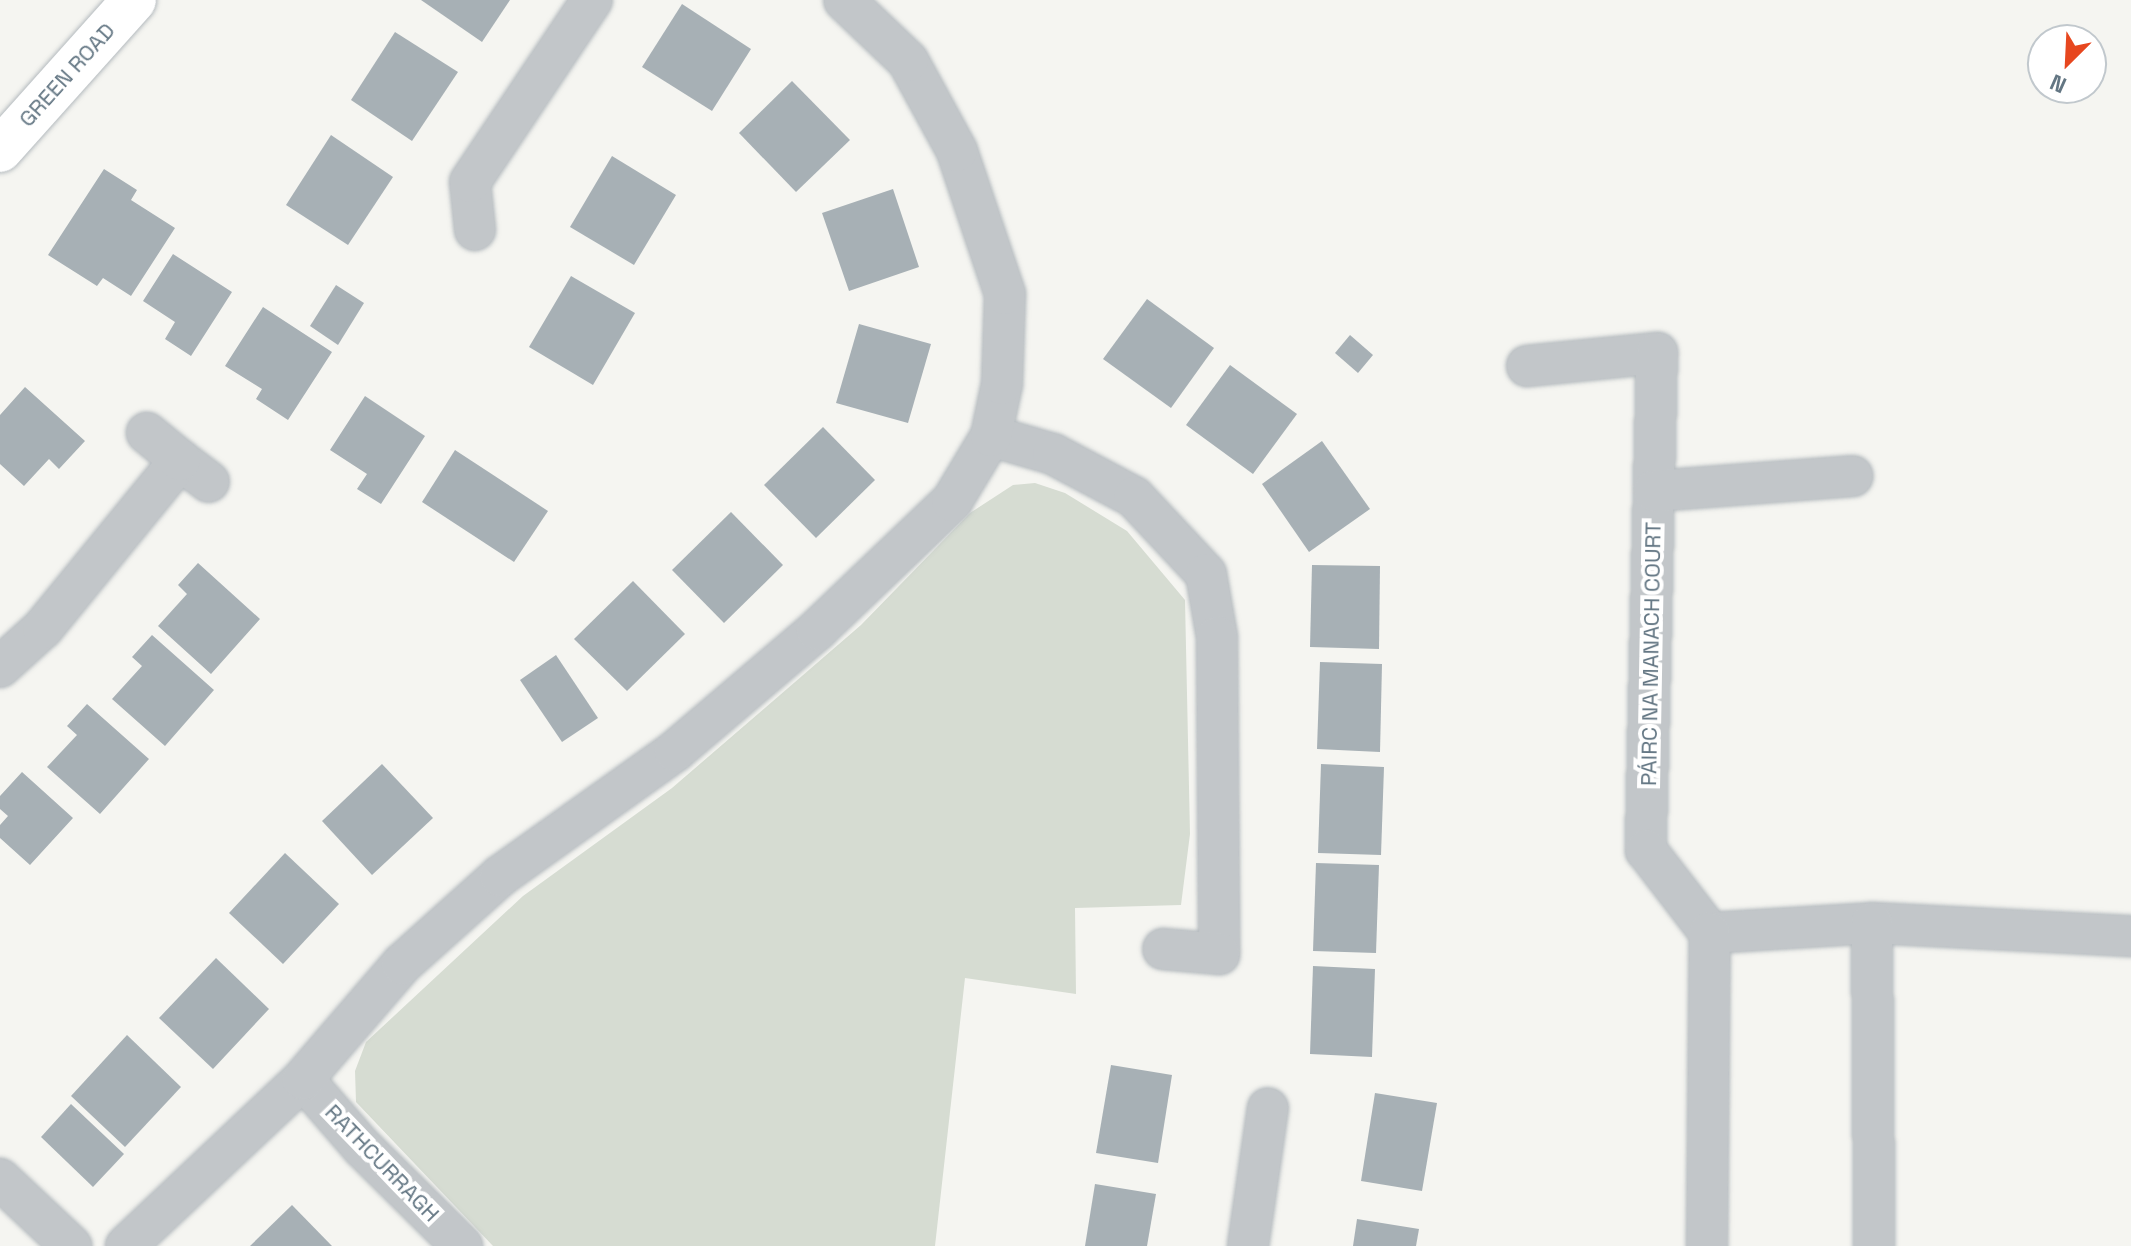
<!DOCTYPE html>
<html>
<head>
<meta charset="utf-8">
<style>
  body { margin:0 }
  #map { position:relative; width:2131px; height:1246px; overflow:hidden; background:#f5f5f1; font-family:"Space Grotesk",sans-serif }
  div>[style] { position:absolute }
  .green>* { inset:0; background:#d6dcd2 }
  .building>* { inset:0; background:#a7b0b5 }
  .roads { filter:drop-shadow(0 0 2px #b4babe) drop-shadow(0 0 2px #b4babe) }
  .street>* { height:40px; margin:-20px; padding:0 20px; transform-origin:20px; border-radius:20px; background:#c2c6c9 }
  .secondary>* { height:44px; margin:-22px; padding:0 22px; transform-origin:22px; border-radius:22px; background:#fff }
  span { translate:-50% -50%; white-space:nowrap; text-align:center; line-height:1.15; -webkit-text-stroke:8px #fff; paint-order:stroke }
  .street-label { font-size:22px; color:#637683 }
  .north { position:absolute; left:2027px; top:24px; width:80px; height:80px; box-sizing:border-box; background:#fff; border:2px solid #c1c8cd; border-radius:50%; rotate:204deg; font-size:22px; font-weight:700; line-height:32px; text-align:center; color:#637683 }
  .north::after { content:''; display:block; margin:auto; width:28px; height:36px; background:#e7471f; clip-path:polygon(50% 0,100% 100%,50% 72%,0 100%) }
</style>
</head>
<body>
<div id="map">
  <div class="green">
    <i style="clip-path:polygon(1035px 483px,1065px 493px,1127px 531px,1185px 600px,1190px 834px,1181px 905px,1075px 908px,1076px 994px,965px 978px,935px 1246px,493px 1246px,356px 1102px,355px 1071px,366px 1042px,523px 896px,672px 788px,861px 625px,970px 513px,1013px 485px)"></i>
  </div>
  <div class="building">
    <i style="clip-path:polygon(421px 0,510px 0,482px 42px)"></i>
    <i style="clip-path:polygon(682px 4px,751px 49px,712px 111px,642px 67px)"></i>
    <i style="clip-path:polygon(395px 32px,458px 72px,412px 141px,351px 100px)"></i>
    <i style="clip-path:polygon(792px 81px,850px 140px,796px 192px,739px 133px)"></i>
    <i style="clip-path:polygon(331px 135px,393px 177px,348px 245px,286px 205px)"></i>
    <i style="clip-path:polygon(612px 156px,676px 195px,634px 265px,570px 227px)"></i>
    <i style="clip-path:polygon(104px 169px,137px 190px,131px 200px,175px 228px,131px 296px,103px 278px,97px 286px,48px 255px)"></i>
    <i style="clip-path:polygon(893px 189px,919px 267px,849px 291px,822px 213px)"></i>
    <i style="clip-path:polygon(173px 254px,232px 292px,191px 356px,165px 339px,175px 322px,143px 301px)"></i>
    <i style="clip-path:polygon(571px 276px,635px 313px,593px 385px,529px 347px)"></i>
    <i style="clip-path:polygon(336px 285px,364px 303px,338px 345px,310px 326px)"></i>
    <i style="clip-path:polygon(1147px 299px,1214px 348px,1171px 408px,1103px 359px)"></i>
    <i style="clip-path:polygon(263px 307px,332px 352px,288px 420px,256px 399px,262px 389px,225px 366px)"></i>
    <i style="clip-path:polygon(859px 324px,931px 344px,908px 423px,836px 403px)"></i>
    <i style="clip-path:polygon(1350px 335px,1373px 355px,1358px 373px,1335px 353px)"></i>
    <i style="clip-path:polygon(1230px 365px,1297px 414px,1253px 474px,1186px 425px)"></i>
    <i style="clip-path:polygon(25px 387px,85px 441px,59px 469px,49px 459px,24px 486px,0 464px,0 415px)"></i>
    <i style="clip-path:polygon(365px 396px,425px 436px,381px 504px,357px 489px,367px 474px,330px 450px)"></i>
    <i style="clip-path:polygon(823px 427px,875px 480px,816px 538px,764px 485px)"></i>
    <i style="clip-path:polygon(1322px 441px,1370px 509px,1309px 552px,1262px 484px)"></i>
    <i style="clip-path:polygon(455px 450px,548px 511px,514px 562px,422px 502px)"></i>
    <i style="clip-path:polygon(731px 512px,783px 565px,724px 623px,672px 570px)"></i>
    <i style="clip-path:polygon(198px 563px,260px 619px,211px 674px,158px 626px,187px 594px,178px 585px)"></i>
    <i style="clip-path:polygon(1312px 565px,1380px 566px,1379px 649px,1310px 647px)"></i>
    <i style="clip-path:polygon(633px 581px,685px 634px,627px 691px,574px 639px)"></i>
    <i style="clip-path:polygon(152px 635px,214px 690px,165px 746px,112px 699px,142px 666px,132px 657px)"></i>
    <i style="clip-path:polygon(556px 655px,598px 718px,562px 742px,520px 680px)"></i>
    <i style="clip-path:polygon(1320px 662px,1382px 664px,1380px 752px,1317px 749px)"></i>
    <i style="clip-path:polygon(87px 704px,149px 759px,100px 814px,47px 767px,77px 735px,67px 726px)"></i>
    <i style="clip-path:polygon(382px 764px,433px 818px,372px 875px,322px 821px)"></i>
    <i style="clip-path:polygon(1321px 764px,1384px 767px,1381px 855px,1318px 853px)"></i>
    <i style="clip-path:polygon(22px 772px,73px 818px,30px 865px,0 838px,0 825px,8px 816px,0 809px,0 796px)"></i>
    <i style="clip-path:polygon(285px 853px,339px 904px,283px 964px,229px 913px)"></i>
    <i style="clip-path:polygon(1316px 863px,1379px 865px,1376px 953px,1313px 951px)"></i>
    <i style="clip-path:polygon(216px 958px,269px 1009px,213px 1069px,159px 1018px)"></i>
    <i style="clip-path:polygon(1313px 966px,1375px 969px,1372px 1057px,1310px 1054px)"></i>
    <i style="clip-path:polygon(127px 1035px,181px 1087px,125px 1147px,71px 1096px)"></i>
    <i style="clip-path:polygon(1111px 1065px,1172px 1075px,1158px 1163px,1096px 1153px)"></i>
    <i style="clip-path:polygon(1375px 1093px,1437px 1103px,1422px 1191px,1361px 1181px)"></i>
    <i style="clip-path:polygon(71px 1104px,124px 1154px,93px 1187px,41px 1137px)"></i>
    <i style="clip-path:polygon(1095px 1184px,1156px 1194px,1147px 1246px,1085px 1246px)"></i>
    <i style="clip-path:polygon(292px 1205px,332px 1246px,250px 1246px)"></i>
    <i style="clip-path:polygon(1357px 1219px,1419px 1229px,1416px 1246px,1353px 1246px)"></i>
  </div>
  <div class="roads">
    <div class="street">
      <i style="left:475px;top:230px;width:48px;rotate:-95.9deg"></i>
      <i style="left:470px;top:182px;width:219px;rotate:-56.2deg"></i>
      <i style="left:1527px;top:366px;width:131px;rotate:-5.7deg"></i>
      <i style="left:1657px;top:353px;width:497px;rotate:91.3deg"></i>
      <i style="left:1646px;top:850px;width:105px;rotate:52.4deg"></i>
      <i style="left:1710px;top:933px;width:162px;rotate:-3.5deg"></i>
      <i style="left:1872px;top:923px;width:259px;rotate:2.9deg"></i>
      <i style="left:991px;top:436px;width:65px;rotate:16.2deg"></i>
      <i style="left:1053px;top:454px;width:92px;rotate:28deg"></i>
      <i style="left:1134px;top:497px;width:105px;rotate:46.9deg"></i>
      <i style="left:1206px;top:574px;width:64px;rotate:80.1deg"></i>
      <i style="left:1217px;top:637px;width:317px;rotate:89.6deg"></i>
      <i style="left:1219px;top:954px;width:56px;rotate:-174.9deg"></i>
      <i style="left:180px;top:460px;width:36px;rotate:37deg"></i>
      <i style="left:1654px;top:491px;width:199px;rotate:-4.3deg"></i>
      <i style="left:0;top:667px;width:58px;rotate:-42.2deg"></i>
      <i style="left:43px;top:628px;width:217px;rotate:-50.8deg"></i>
      <i style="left:180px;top:460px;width:43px;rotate:-140.7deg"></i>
      <i style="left:1872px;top:923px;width:323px;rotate:89.6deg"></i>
      <i style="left:303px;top:1079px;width:90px;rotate:49.1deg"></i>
      <i style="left:362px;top:1147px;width:141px;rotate:44.7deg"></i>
      <i style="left:0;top:1179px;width:98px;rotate:43.3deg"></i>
      <i style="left:126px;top:1246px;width:243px;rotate:-43.3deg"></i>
      <i style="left:303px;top:1079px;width:152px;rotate:-49.3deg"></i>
      <i style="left:402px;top:964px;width:132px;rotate:-41.9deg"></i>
      <i style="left:500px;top:876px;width:215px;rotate:-35.5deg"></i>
      <i style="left:675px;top:751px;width:187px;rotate:-40.4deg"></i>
      <i style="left:817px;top:630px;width:187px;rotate:-43.7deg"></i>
      <i style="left:952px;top:501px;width:76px;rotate:-59deg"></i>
      <i style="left:991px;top:436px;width:53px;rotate:-78.1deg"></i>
      <i style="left:1002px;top:384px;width:90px;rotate:-88.1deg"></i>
      <i style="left:1005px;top:294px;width:151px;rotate:-108.6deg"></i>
      <i style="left:957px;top:151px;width:102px;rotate:-118.6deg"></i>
      <i style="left:908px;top:61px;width:88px;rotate:-136.4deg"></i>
      <i style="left:1248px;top:1246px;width:139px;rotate:-81.8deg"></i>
      <i style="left:1707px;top:1246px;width:313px;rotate:-89.5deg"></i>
    </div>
    <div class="secondary">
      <i style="left:0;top:150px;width:201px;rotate:-48.2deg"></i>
    </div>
  </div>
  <div class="street-label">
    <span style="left:67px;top:75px;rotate:-48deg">GREEN ROAD</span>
    <span style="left:1651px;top:654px;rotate:-89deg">PÁIRC NA MANACH COURT</span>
    <span style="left:382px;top:1163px;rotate:46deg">RATHCURRAGH</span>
  </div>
  <div class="north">N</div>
</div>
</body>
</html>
